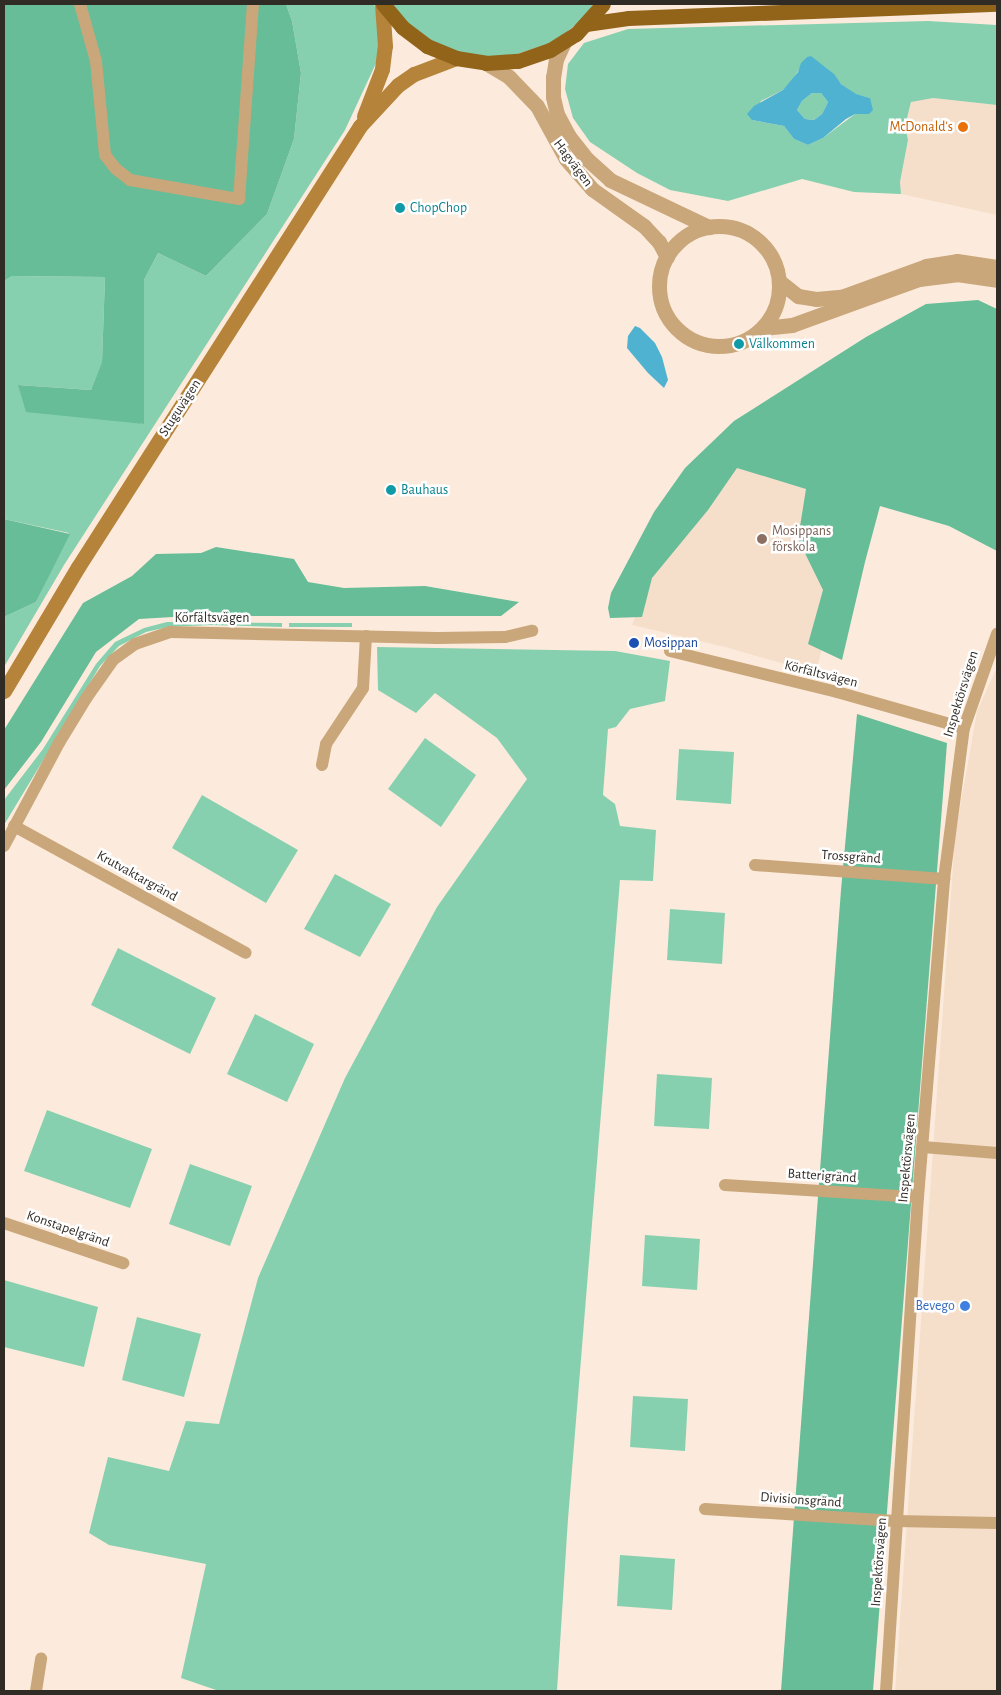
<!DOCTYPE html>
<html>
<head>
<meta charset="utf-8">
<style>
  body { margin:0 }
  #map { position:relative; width:1001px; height:1695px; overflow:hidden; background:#fcebdc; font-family:"Alegreya Sans",sans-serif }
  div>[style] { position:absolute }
  .built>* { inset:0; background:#f5dfcb }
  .green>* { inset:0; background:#86d0af }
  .forest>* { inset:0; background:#66bd98 }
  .water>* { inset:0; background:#4fb2d0 }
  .minor>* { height:12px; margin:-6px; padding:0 6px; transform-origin:6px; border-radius:6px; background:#c9a77a }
  .tertiary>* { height:15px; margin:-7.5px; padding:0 7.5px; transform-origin:7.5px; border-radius:7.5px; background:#c9a77a }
  .tertiary>.ring { margin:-7.5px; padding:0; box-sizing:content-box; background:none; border:15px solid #c9a77a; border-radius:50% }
  .secondary>* { height:15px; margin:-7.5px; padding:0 7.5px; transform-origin:7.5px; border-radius:7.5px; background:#b58339 }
  .trunk>* { height:15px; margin:-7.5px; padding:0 7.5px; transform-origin:7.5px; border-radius:7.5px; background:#91641a }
  .dots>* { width:14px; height:14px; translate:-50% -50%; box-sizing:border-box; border:2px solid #fff; border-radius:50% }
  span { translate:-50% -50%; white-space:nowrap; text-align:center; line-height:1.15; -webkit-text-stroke:5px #fff; paint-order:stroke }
  .food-label { font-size:14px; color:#c56008 }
  .right { translate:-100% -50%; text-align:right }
  .street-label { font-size:14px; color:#312b26 }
  .culture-label { font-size:14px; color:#0d838f }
  .left { translate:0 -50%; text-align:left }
  .education-label { font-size:14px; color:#785e54 }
  .transit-label { font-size:14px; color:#164399 }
  .shop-label { font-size:14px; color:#366cbe }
  .frame { position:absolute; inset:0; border:5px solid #312b26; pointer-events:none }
</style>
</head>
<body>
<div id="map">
  <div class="built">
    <i style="clip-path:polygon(919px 98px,933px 98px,997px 105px,997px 215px,901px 194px,900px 182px,908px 140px,905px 126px,911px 102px)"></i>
    <i style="clip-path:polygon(733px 446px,860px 492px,816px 673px,725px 647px,632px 625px,650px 576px)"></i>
    <i style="clip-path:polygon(997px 667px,997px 1691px,895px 1691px,955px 836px,977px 711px)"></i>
  </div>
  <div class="green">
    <i style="clip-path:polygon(286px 4px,374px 4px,378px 16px,378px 59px,345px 130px,64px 565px,4px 667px,4px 617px,36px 602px,69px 533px,4px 519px,4px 281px,12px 276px,105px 277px,102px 363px,91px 390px,18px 385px,143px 424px,144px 280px,158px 253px,206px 276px,267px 214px,294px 139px,301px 73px,292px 21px)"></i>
    <i style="clip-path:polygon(390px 4px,594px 4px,579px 22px,564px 34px,547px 44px,511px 56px,472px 56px,436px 44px,405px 21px)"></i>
    <i style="clip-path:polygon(evenodd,928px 21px,997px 25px,997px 105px,933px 98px,911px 102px,905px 126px,908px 140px,900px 182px,901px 194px,854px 192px,802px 179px,728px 201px,670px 190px,637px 173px,590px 142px,573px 118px,565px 89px,568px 64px,584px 43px,628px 29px,928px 21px,807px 57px,825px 67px,841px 84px,855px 94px,870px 98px,855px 114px,823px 138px,808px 145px,794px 139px,784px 126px,752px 120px,761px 101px,783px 90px,791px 82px,807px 57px)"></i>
    <i style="clip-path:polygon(812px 93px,821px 93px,828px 102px,822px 114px,814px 120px,805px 119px,797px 110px,802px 101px)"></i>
    <i style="clip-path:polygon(167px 622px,282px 623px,282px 627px,211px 625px,168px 627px,146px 632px,119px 646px,100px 666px,4px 825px,4px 800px,43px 749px,96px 664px,115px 642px,144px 628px)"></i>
    <i style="clip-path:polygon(289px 623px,352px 623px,352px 627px,289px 627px)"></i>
    <i style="clip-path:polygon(377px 647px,615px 651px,670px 661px,665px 701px,630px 709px,616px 727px,608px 729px,603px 795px,615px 804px,620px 826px,656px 830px,653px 881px,620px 880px,568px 1519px,557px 1691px,216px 1690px,181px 1678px,206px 1564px,109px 1545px,89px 1533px,108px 1457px,169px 1471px,186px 1421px,219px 1424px,258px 1278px,345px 1078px,437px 907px,527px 779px,497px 738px,435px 693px,416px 713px,378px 690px)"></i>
    <i style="clip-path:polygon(425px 738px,476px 775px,441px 827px,388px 789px)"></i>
    <i style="clip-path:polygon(679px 749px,734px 752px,731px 804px,676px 800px)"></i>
    <i style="clip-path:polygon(202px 795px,298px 850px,266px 903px,172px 848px)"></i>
    <i style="clip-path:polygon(335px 874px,391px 904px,360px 957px,304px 929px)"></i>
    <i style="clip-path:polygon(670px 909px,725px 913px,722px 964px,667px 960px)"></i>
    <i style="clip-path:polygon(118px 948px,216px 998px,190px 1054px,91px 1005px)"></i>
    <i style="clip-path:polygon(255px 1014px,314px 1044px,287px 1102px,227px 1074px)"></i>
    <i style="clip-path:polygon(657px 1074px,712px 1078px,709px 1129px,654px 1126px)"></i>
    <i style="clip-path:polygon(47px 1110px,152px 1149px,130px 1208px,24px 1171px)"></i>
    <i style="clip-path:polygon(190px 1164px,252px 1186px,230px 1246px,169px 1224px)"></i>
    <i style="clip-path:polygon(645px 1235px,700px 1239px,697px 1290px,642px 1286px)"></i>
    <i style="clip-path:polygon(4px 1280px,98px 1307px,84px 1367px,4px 1347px)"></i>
    <i style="clip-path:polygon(137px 1317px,201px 1334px,184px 1397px,122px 1380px)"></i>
    <i style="clip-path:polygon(633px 1396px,688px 1399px,685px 1451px,630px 1447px)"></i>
    <i style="clip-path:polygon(620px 1555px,675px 1559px,672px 1610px,617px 1606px)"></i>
  </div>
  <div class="forest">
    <i style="clip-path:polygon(4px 4px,286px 4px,292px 21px,301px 73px,294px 139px,267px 214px,206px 276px,158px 253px,144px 280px,144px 424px,26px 412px,18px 385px,91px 390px,102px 362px,105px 277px,12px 276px,4px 281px)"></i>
    <i style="clip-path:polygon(978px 300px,997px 309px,997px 551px,949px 526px,880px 506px,865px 562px,842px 660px,808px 644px,823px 590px,798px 539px,806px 489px,737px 468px,708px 510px,652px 578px,642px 617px,610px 618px,608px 608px,611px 593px,654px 512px,685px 468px,734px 421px,866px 337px,926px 304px)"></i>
    <i style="clip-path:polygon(4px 519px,70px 534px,36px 602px,4px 617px)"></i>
    <i style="clip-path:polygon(216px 547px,294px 559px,308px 582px,344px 588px,425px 586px,519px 602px,501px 616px,190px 616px,139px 619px,96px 652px,41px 742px,4px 790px,4px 730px,83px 603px,132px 576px,156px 554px,201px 553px)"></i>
    <i style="clip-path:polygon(857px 714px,947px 743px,873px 1691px,781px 1691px,841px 890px)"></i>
  </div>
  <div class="water">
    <i style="clip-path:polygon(evenodd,811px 56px,834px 74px,841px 84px,856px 94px,870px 98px,873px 110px,869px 114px,855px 114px,846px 119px,823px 138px,808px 145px,794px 139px,784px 126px,752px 120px,747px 114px,754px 106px,783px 90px,798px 72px,801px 63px,807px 57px,811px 56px,812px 93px,821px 93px,828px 102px,822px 114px,814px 120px,805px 119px,797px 110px,802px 101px,812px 93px)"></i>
    <i style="clip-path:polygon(635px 326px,640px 328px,655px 343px,662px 357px,668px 380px,664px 388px,648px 373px,627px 348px,628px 336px)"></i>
  </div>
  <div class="minor">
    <i style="left:80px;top:4px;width:59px;rotate:74.3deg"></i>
    <i style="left:96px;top:61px;width:94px;rotate:84.5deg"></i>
    <i style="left:105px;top:155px;width:18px;rotate:52deg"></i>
    <i style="left:116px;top:169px;width:18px;rotate:38deg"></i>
    <i style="left:130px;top:180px;width:111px;rotate:9.9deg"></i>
    <i style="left:239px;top:199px;width:196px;rotate:-85.9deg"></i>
    <i style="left:670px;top:651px;width:172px;rotate:13.8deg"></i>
    <i style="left:837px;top:692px;width:132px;rotate:15.8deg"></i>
    <i style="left:322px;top:765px;width:21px;rotate:-79deg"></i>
    <i style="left:326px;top:744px;width:67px;rotate:-56.5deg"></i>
    <i style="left:363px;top:688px;width:52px;rotate:-86.7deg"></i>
    <i style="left:14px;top:826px;width:264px;rotate:28.7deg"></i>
    <i style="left:4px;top:846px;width:117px;rotate:-61.9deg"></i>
    <i style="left:59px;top:743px;width:54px;rotate:-58.7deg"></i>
    <i style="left:87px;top:697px;width:45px;rotate:-54.9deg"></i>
    <i style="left:113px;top:660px;width:27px;rotate:-36deg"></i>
    <i style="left:135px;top:644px;width:37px;rotate:-19deg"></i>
    <i style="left:170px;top:632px;width:267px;rotate:1.3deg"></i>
    <i style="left:437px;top:638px;width:68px;rotate:-0.8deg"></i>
    <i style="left:505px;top:637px;width:28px;rotate:-13deg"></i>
    <i style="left:755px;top:865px;width:190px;rotate:4.2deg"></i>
    <i style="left:923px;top:1147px;width:74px;rotate:4.6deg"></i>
    <i style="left:725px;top:1185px;width:193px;rotate:3.6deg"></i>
    <i style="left:4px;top:1223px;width:126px;rotate:18.6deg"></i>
    <i style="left:705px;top:1509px;width:191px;rotate:3.6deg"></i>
    <i style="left:896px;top:1521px;width:101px;rotate:1.1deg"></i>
    <i style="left:36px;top:1691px;width:33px;rotate:-81deg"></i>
    <i style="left:886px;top:1691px;width:495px;rotate:-86.3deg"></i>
    <i style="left:918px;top:1197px;width:319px;rotate:-85.3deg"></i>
    <i style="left:944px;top:879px;width:152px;rotate:-82.5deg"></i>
    <i style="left:964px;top:728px;width:100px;rotate:-70.7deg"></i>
  </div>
  <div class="tertiary">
    <i style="left:564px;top:42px;width:19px;rotate:115deg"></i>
    <i style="left:556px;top:59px;width:18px;rotate:99deg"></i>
    <i style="left:553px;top:77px;width:20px;rotate:90deg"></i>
    <i style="left:553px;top:97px;width:17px;rotate:77deg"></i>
    <i style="left:557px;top:114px;width:24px;rotate:62deg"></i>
    <i style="left:568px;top:135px;width:31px;rotate:52deg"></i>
    <i style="left:587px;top:159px;width:31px;rotate:42deg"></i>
    <i style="left:610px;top:180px;width:110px;rotate:25.4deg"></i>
    <i style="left:486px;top:63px;width:27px;rotate:31deg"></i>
    <i style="left:509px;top:77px;width:40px;rotate:46deg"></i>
    <i style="left:537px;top:106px;width:60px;rotate:61.3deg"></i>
    <i style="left:566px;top:159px;width:40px;rotate:49deg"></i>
    <i style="left:592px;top:189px;width:64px;rotate:35.4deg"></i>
    <i style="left:644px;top:226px;width:22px;rotate:47deg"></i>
    <i style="left:659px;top:242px;width:17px;rotate:62deg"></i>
    <i class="ring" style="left:659px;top:226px;width:105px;height:105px"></i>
    <i style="left:780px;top:282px;width:23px;rotate:38deg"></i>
    <i style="left:798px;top:296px;width:18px;rotate:9deg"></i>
    <i style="left:816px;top:299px;width:25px;rotate:-5deg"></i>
    <i style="left:841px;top:297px;width:90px;rotate:-20deg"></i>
    <i style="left:926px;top:266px;width:31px;rotate:-9deg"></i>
    <i style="left:957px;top:261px;width:40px;rotate:8.5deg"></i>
    <i style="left:763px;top:328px;width:29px;rotate:-6deg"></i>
    <i style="left:792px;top:325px;width:135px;rotate:-19.9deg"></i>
    <i style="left:919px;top:279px;width:38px;rotate:-7deg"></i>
    <i style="left:957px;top:274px;width:40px;rotate:8.5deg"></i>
  </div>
  <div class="secondary">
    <i style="left:364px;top:116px;width:50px;rotate:-69deg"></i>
    <i style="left:382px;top:69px;width:23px;rotate:-83deg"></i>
    <i style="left:385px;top:46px;width:42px;rotate:-94.1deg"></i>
    <i style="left:4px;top:691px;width:144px;rotate:-59.2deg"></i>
    <i style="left:78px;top:567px;width:523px;rotate:-57.4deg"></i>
    <i style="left:360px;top:126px;width:56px;rotate:-47.2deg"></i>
    <i style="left:398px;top:85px;width:19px;rotate:-35deg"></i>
    <i style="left:414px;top:74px;width:45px;rotate:-20.9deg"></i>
  </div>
  <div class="trunk">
    <i style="left:383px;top:4px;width:30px;rotate:50deg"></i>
    <i style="left:402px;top:27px;width:31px;rotate:37deg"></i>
    <i style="left:427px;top:46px;width:31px;rotate:22deg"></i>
    <i style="left:456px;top:58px;width:30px;rotate:9deg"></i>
    <i style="left:486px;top:63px;width:32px;rotate:-4deg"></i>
    <i style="left:518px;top:61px;width:34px;rotate:-19deg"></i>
    <i style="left:550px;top:50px;width:31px;rotate:-32deg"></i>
    <i style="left:576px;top:34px;width:40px;rotate:-48deg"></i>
    <i style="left:586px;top:24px;width:42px;rotate:-8.1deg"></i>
    <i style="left:628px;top:18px;width:369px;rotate:-2.2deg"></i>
  </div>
  <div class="dots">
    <i style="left:963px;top:127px;background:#e8710a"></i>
    <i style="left:400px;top:208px;background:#0f9aa8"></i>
    <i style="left:739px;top:344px;background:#0f9aa8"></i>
    <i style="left:391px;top:490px;background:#0f9aa8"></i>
    <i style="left:762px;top:539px;background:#8d6e63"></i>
    <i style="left:634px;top:643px;background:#1a4fb4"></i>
    <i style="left:965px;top:1306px;background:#3f7fe0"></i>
  </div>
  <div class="food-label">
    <span class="right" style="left:953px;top:127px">McDonald's</span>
  </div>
  <div class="street-label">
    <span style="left:573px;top:163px;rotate:53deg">Hagvägen</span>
    <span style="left:180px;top:408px;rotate:-57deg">Stuguvägen</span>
    <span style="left:212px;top:618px">Körfältsvägen</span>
    <span style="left:821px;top:674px;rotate:14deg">Körfältsvägen</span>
    <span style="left:961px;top:694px;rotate:-73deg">Inspektörsvägen</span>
    <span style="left:851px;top:857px;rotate:4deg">Trossgränd</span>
    <span style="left:137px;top:876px;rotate:29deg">Krutvaktargränd</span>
    <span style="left:907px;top:1158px;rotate:-85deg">Inspektörsvägen</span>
    <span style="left:822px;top:1176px;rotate:4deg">Batterigränd</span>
    <span style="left:68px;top:1229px;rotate:19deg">Konstapelgränd</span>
    <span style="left:801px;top:1500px;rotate:4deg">Divisionsgränd</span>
    <span style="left:879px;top:1562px;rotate:-86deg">Inspektörsvägen</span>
  </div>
  <div class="culture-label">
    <span class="left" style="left:410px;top:208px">ChopChop</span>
    <span class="left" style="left:749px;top:344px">Välkommen</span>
    <span class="left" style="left:401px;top:490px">Bauhaus</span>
  </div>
  <div class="education-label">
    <span class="left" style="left:772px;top:539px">Mosippans<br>förskola</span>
  </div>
  <div class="transit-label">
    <span class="left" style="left:644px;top:643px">Mosippan</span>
  </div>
  <div class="shop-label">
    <span class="right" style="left:955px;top:1306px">Bevego</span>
  </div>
  <div class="frame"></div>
</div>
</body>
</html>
